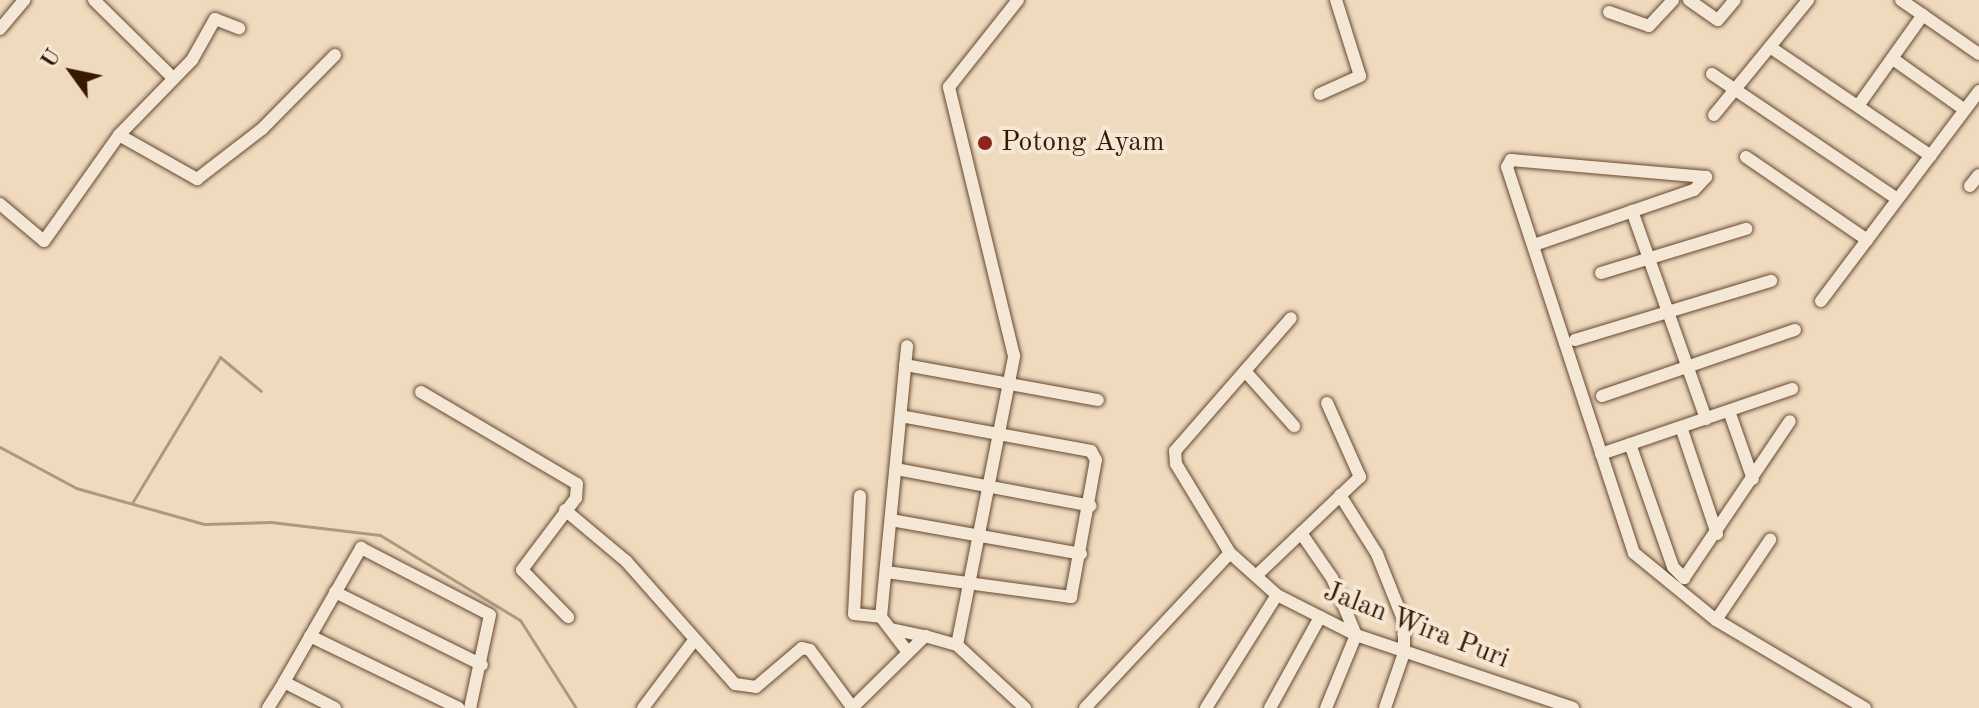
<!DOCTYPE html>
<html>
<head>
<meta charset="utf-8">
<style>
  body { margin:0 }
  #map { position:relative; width:1979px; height:708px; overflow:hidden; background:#efdabe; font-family:"Old Standard TT",serif }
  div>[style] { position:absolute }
  .stream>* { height:3px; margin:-1.5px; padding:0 1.5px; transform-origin:1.5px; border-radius:1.5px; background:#b0987e }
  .roads { filter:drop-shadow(0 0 2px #654932) drop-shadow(0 0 2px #654932) }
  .street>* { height:12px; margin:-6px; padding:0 6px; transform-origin:6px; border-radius:6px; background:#f5e7d5 }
  .dots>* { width:22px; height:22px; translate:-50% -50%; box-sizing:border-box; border:4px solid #f5e7d5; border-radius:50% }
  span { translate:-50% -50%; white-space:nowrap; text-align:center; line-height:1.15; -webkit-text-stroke:8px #f5e7d5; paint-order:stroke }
  .poi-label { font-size:28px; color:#371903 }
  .left { translate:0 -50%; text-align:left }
  .street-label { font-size:28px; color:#371903 }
  .north { position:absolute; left:32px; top:32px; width:80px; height:80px; -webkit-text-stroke:6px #f5e7d5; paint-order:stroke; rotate:303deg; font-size:22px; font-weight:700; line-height:32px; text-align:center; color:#371903 }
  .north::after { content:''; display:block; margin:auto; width:28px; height:36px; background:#371903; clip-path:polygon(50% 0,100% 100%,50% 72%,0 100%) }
</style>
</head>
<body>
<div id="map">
  <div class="stream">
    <i style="left:0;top:447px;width:86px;rotate:28.3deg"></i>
    <i style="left:76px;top:488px;width:133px;rotate:15.7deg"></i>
    <i style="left:204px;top:524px;width:67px;rotate:-1.7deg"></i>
    <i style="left:271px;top:522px;width:110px;rotate:6.8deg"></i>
    <i style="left:380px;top:535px;width:164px;rotate:31.3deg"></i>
    <i style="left:520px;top:620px;width:104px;rotate:57.5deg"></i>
    <i style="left:132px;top:503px;width:170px;rotate:-58.9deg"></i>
    <i style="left:220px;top:357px;width:53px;rotate:39.7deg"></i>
  </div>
  <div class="roads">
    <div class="street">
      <i style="left:94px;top:0;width:111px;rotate:44.6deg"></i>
      <i style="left:1689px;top:0;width:35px;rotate:35deg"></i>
      <i style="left:1718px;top:20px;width:26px;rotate:-50deg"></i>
      <i style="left:1901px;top:0;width:95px;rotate:34.7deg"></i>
      <i style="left:1609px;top:12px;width:42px;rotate:19.3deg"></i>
      <i style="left:1649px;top:26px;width:35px;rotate:-47deg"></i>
      <i style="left:0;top:29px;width:38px;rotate:-50deg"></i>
      <i style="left:1770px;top:47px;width:194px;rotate:34.1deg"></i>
      <i style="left:1893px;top:59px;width:88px;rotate:35.3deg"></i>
      <i style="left:1712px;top:74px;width:223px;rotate:34deg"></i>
      <i style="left:1320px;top:94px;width:44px;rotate:-24.2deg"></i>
      <i style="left:1360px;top:76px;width:80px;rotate:-107.5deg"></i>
      <i style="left:1858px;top:106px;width:112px;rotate:-54.5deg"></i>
      <i style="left:1714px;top:115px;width:149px;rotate:-50.7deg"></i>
      <i style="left:119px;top:135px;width:90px;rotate:29.4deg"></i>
      <i style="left:197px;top:179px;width:82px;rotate:-37.6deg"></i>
      <i style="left:262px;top:129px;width:104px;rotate:-45.4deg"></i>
      <i style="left:1746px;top:157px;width:147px;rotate:34.4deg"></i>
      <i style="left:1970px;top:186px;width:14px;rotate:-51deg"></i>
      <i style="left:0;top:204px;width:57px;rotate:40.1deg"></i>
      <i style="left:44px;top:241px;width:130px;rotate:-54.7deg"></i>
      <i style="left:119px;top:135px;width:105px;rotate:-45.8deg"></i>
      <i style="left:192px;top:60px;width:47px;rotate:-60.7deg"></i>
      <i style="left:215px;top:19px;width:26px;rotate:21deg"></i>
      <i style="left:1632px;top:211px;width:221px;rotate:70.4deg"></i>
      <i style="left:1534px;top:245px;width:169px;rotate:-19deg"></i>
      <i style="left:1694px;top:190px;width:18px;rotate:-47deg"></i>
      <i style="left:1706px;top:177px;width:196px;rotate:-175deg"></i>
      <i style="left:1511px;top:160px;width:8px;rotate:120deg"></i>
      <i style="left:1507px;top:167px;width:406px;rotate:71.8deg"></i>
      <i style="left:1634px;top:553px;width:106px;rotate:39.3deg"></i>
      <i style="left:1716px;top:620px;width:173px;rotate:30.6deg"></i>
      <i style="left:1601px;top:273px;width:152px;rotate:-16.9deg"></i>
      <i style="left:1821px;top:301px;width:263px;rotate:-53deg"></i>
      <i style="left:1575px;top:340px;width:205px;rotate:-16.8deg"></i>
      <i style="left:905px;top:365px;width:196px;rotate:10.3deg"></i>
      <i style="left:1245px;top:371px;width:74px;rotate:48.3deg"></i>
      <i style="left:421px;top:392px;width:181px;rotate:30.5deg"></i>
      <i style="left:577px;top:484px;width:14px;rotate:94deg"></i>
      <i style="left:576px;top:498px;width:90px;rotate:126.9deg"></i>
      <i style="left:522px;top:570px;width:66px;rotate:45.6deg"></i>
      <i style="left:1602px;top:396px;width:204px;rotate:-18.9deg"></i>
      <i style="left:1729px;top:411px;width:72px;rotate:70.6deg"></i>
      <i style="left:1681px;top:427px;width:113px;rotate:71.4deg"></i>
      <i style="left:1630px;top:444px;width:130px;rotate:70.7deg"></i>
      <i style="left:1673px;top:567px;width:16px;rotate:45deg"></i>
      <i style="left:1684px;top:578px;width:189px;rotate:-56deg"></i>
      <i style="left:1601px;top:454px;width:202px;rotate:-18.8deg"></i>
      <i style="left:896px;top:469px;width:198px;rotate:10.7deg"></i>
      <i style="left:1340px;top:495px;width:70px;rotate:57.9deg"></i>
      <i style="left:1377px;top:554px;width:73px;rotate:68.3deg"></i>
      <i style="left:1404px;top:622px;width:31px;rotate:90deg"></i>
      <i style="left:1404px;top:653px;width:58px;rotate:109.1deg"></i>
      <i style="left:860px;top:496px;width:118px;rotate:92.9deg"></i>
      <i style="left:854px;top:614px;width:27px;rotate:6deg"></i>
      <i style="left:565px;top:510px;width:80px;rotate:39.9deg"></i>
      <i style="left:626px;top:561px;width:164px;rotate:48.5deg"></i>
      <i style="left:735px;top:684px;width:21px;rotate:8deg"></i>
      <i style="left:756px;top:687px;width:60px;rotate:-40.3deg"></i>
      <i style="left:802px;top:648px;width:8px;rotate:14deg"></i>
      <i style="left:810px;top:650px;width:71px;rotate:53.6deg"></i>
      <i style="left:891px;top:520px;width:193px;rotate:10.1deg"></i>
      <i style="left:1301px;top:533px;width:55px;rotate:55.4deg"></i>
      <i style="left:1332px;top:578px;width:62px;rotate:67.2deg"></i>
      <i style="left:1356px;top:635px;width:79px;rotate:112.3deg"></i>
      <i style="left:1230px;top:553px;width:104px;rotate:-121.2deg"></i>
      <i style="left:1176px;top:464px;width:13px;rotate:-94deg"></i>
      <i style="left:1175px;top:451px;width:176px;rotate:-48.9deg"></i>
      <i style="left:886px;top:572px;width:187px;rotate:7.7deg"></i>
      <i style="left:1071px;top:597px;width:139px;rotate:-79.7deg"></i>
      <i style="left:1096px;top:460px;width:10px;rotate:-119deg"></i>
      <i style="left:1091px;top:451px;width:193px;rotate:-169.6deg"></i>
      <i style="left:1258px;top:574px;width:141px;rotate:-43.6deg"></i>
      <i style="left:1360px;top:477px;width:81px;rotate:-114deg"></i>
      <i style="left:335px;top:592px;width:164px;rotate:26.4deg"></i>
      <i style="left:1716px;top:620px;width:97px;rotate:-56deg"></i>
      <i style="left:891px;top:629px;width:35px;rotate:12deg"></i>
      <i style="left:310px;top:636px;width:165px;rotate:25.8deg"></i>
      <i style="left:957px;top:645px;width:295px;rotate:-78.8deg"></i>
      <i style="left:1014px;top:356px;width:277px;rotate:-103.6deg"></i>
      <i style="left:949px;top:87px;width:111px;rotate:-51.6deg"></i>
      <i style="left:907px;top:651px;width:43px;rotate:-127.4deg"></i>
      <i style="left:881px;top:617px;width:272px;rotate:-84.5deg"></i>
      <i style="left:268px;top:708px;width:31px;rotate:-58deg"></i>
      <i style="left:335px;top:708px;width:57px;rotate:-153deg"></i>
      <i style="left:284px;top:682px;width:155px;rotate:-60.1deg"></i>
      <i style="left:361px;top:548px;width:145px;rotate:27.4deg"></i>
      <i style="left:490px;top:615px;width:95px;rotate:102.1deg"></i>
      <i style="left:643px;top:708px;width:81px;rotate:-53deg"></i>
      <i style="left:852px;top:708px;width:103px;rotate:-44.6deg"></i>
      <i style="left:925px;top:636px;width:33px;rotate:16deg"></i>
      <i style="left:957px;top:645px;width:93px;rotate:42.8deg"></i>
      <i style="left:1085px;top:708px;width:212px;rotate:-46.9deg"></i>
      <i style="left:1230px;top:553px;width:63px;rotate:41.8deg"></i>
      <i style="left:1277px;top:595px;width:89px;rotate:26.9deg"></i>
      <i style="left:1356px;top:635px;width:229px;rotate:18.6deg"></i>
      <i style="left:1206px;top:708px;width:133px;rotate:-57.9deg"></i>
      <i style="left:1270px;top:708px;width:104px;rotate:-61.2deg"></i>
    </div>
  </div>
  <div class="dots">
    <i style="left:985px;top:143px;background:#8f2418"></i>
  </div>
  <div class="poi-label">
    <span class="left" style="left:1001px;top:143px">Potong Ayam</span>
  </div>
  <div class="street-label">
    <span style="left:1416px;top:626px;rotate:21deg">Jalan Wira Puri</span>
  </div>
  <div class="north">U</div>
</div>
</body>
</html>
